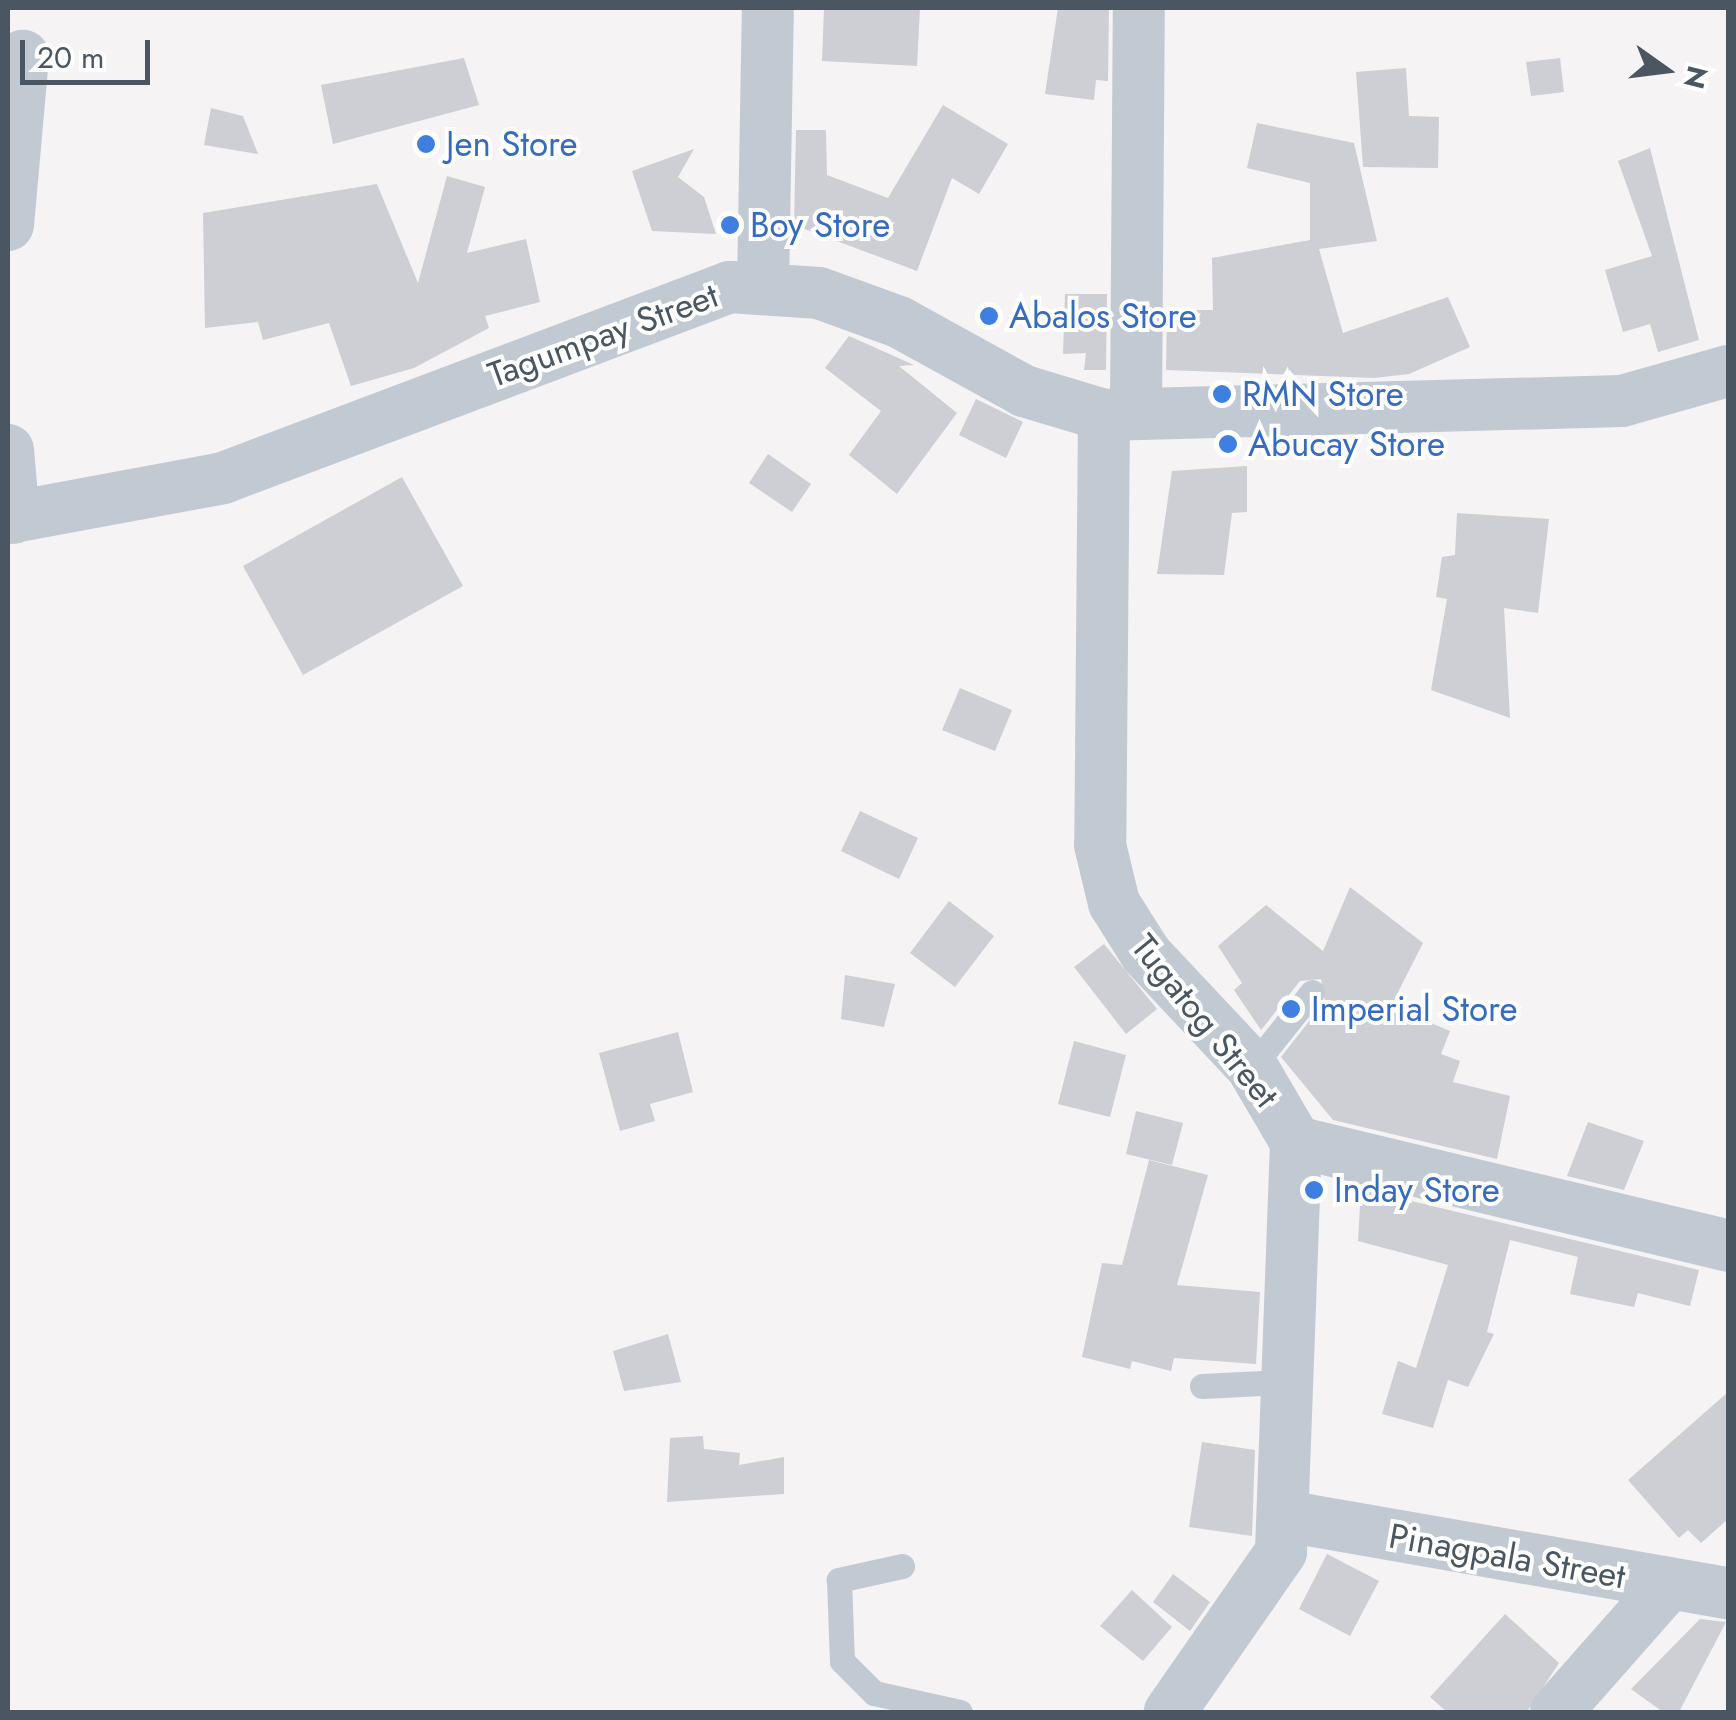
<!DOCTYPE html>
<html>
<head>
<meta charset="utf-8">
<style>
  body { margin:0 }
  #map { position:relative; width:1736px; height:1720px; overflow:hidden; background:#f5f3f3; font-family:Jost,sans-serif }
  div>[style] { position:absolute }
  .building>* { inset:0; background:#cdcfd5 }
  .service>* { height:25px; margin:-12.5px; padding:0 12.5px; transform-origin:12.5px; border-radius:12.5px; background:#c1cad2 }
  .minor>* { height:52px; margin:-26px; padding:0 26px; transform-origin:26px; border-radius:26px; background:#c1cad2 }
  .dots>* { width:28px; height:28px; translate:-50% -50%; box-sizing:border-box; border:5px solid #fff; border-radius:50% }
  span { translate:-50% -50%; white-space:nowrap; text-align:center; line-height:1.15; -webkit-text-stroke:8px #fff; paint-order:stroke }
  .shop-label { font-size:35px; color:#366cbe }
  .left { translate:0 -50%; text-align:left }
  .street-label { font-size:35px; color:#4a5661 }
  .frame { position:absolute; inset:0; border:10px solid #4a5661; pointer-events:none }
  .north { position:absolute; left:1616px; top:20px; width:100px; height:100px; -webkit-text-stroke:8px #fff; paint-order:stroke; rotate:104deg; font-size:28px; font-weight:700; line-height:40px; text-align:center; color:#4a5661 }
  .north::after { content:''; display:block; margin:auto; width:35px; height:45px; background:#4a5661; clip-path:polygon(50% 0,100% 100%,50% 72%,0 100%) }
  .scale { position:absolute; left:20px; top:40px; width:130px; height:45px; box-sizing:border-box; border:5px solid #4a5661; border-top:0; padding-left:12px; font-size:30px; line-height:35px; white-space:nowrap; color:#4a5661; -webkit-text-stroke:8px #fff; paint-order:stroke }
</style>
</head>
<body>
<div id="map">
  <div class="building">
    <i style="clip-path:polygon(824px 8px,920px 8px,917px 66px,822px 61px)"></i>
    <i style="clip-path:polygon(1058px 8px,1109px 8px,1108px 81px,1096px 80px,1094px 100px,1045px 94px)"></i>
    <i style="clip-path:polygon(464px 58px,479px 105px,333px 144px,321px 85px)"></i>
    <i style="clip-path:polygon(1560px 58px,1564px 92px,1531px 96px,1526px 62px)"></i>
    <i style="clip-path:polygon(1406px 68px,1409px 116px,1439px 117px,1438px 168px,1363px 167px,1356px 72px)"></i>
    <i style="clip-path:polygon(943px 105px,1008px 144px,979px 194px,952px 178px,917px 271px,794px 225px,796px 130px,826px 130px,827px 175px,888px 198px)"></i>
    <i style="clip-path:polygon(211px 108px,243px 116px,258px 154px,204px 145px)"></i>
    <i style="clip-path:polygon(1257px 123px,1354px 143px,1377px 241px,1319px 249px,1343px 333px,1448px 297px,1470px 347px,1409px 374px,1374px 378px,1166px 370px,1167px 310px,1213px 310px,1212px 258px,1310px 240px,1310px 183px,1247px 168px)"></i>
    <i style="clip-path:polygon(1650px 148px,1699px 340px,1658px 352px,1650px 324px,1623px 332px,1605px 270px,1652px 256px,1618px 161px)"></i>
    <i style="clip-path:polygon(694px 149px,678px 177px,704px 197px,716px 234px,652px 231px,632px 171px)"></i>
    <i style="clip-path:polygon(447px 176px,485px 187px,467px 253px,526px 239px,540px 302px,485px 316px,489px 328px,414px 368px,351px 386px,329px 323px,263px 340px,258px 322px,205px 328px,203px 213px,377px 184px,418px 283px)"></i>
    <i style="clip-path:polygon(1065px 294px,1107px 294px,1106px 370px,1084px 370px,1086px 353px,1063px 354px)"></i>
    <i style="clip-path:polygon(849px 336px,914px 365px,899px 366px,957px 413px,897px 494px,849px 455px,881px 411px,825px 368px)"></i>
    <i style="clip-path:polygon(976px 399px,1023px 422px,1006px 458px,959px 435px)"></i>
    <i style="clip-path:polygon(768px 454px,811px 484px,792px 512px,749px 483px)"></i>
    <i style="clip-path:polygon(1247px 466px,1247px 512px,1232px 513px,1224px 575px,1157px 574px,1172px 471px)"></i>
    <i style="clip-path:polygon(402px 477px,463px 586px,303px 675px,243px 566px)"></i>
    <i style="clip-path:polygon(1457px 513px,1549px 519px,1538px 613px,1504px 608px,1510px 718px,1431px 690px,1447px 599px,1436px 597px,1442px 557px,1455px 555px)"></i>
    <i style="clip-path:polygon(960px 688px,1012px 710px,995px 751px,942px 730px)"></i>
    <i style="clip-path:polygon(860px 811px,918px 838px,899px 879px,841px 851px)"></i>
    <i style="clip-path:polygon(1350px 887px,1423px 943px,1391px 1006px,1450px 1031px,1441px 1054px,1460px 1061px,1453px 1082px,1510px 1096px,1497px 1159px,1333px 1120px,1281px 1057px,1325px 1001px,1321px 979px,1300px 981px,1261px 1030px,1234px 990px,1242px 983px,1218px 946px,1266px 905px,1323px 951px)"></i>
    <i style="clip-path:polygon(949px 901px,994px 936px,955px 987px,910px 953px)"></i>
    <i style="clip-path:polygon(1104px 944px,1157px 1009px,1126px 1034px,1074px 967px)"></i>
    <i style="clip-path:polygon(845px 975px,895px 984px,884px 1027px,841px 1019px)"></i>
    <i style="clip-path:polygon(678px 1032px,693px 1092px,650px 1104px,655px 1121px,620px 1131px,599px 1053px)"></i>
    <i style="clip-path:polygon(1074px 1041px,1126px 1055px,1110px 1117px,1058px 1104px)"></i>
    <i style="clip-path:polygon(1136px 1111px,1183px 1123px,1172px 1165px,1126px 1154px)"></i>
    <i style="clip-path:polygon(1588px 1122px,1644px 1141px,1624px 1190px,1567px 1176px)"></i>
    <i style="clip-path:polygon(1149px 1160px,1208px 1175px,1177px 1285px,1260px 1292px,1256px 1364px,1174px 1358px,1171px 1371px,1132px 1361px,1130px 1369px,1082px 1357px,1102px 1263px,1122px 1265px)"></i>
    <i style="clip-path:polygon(1361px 1189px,1699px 1270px,1690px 1306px,1638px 1293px,1634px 1307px,1570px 1294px,1578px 1257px,1510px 1240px,1487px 1332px,1494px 1334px,1468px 1387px,1448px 1380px,1433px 1428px,1382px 1414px,1398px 1361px,1416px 1368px,1448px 1265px,1358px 1241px)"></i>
    <i style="clip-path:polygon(668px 1334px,681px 1382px,624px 1391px,613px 1351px)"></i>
    <i style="clip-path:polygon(1728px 1392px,1728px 1519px,1701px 1543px,1688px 1530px,1679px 1538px,1628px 1480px)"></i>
    <i style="clip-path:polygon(703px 1436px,704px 1449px,740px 1453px,739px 1465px,784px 1457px,784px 1494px,667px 1502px,670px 1438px)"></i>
    <i style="clip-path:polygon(1202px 1442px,1255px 1450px,1252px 1536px,1189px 1527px)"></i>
    <i style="clip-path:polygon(1327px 1554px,1379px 1581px,1350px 1636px,1299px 1609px)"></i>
    <i style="clip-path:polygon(1173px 1574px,1210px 1602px,1190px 1631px,1153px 1602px)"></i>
    <i style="clip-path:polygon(1132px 1590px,1172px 1627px,1143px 1661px,1100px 1626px)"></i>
    <i style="clip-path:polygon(1505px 1614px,1559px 1663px,1527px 1712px,1447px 1712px,1430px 1697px)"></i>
    <i style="clip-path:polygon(1700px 1619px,1726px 1622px,1679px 1712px,1663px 1712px,1631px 1689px)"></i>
  </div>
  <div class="service">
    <i style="left:1252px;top:1067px;width:96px;rotate:-51.3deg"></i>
    <i style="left:1202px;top:1386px;width:81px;rotate:-2.8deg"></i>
    <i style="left:902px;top:1566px;width:65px;rotate:167.5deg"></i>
    <i style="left:839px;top:1580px;width:81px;rotate:87.9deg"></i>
    <i style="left:842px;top:1661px;width:45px;rotate:45deg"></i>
    <i style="left:874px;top:1693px;width:88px;rotate:12.5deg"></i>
  </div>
  <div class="minor">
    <i style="left:8px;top:225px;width:170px;rotate:-84.9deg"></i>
    <i style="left:763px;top:286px;width:278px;rotate:-89deg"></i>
    <i style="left:1136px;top:412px;width:404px;rotate:-89.6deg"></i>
    <i style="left:1104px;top:415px;width:430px;rotate:90.5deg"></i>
    <i style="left:1100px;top:845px;width:60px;rotate:76.4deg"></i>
    <i style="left:1114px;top:903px;width:60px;rotate:57.9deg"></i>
    <i style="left:1146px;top:954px;width:155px;rotate:46.8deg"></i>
    <i style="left:1252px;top:1067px;width:87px;rotate:59.6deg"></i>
    <i style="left:1296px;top:1142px;width:410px;rotate:92.1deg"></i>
    <i style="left:1281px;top:1552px;width:195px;rotate:124.8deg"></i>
    <i style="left:8px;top:450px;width:68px;rotate:85deg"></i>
    <i style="left:8px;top:518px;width:219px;rotate:-10.5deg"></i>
    <i style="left:223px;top:478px;width:542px;rotate:-20.64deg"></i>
    <i style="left:730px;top:287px;width:89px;rotate:3.9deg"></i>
    <i style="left:819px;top:293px;width:85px;rotate:19.9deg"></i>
    <i style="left:899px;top:322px;width:143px;rotate:28.9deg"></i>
    <i style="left:1024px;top:391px;width:84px;rotate:16.7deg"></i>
    <i style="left:1104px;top:415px;width:518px;rotate:-1.55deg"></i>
    <i style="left:1622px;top:401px;width:110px;rotate:-15.8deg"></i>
    <i style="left:1296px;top:1142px;width:444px;rotate:13.5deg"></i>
    <i style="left:1285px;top:1516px;width:450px;rotate:9.9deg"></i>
    <i style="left:1556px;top:1712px;width:171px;rotate:-48.6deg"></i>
  </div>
  <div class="dots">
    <i style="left:426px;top:144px;background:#3f7fe0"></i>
    <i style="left:730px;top:225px;background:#3f7fe0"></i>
    <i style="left:989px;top:316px;background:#3f7fe0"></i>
    <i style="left:1222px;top:394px;background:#3f7fe0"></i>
    <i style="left:1228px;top:444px;background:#3f7fe0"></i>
    <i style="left:1291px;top:1009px;background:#3f7fe0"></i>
    <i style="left:1314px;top:1190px;background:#3f7fe0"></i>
  </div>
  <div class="shop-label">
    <span class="left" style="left:446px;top:144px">Jen Store</span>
    <span class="left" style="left:750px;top:225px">Boy Store</span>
    <span class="left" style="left:1009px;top:316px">Abalos Store</span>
    <span class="left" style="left:1242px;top:394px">RMN Store</span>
    <span class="left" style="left:1248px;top:444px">Abucay Store</span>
    <span class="left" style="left:1311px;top:1009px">Imperial Store</span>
    <span class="left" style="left:1334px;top:1190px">Inday Store</span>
  </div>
  <div class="street-label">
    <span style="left:603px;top:335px;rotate:-20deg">Tagumpay Street</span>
    <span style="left:1205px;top:1021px;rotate:51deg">Tugatog Street</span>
    <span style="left:1507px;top:1556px;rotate:10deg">Pinagpala Street</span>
  </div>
  <div class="frame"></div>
  <div class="north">N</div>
  <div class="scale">20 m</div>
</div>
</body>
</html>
